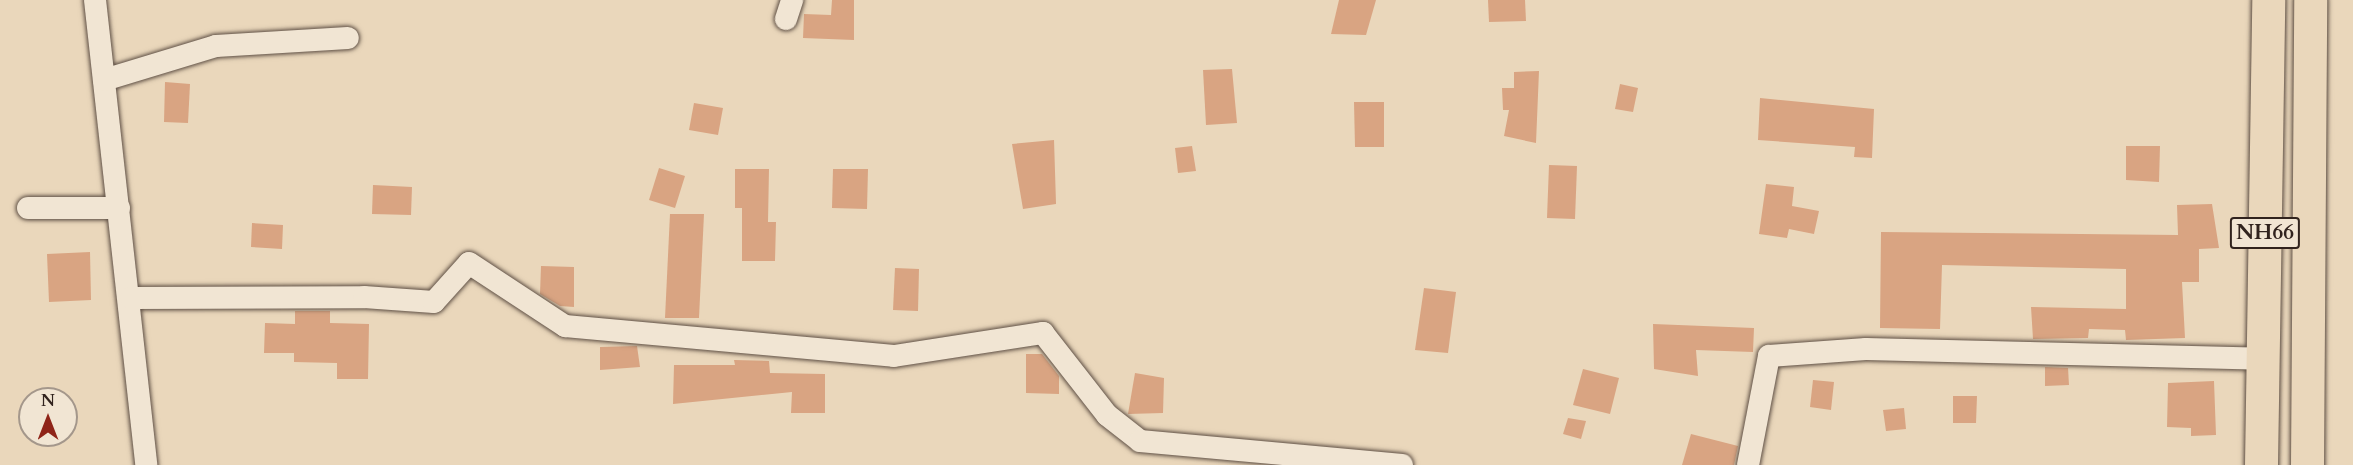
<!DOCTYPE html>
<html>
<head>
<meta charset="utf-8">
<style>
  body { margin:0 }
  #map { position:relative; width:2353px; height:465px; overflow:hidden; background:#ead7bb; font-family:Cardo,serif }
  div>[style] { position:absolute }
  .building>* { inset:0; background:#d9a482 }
  .roads { filter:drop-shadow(0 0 2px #5f5045) drop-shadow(0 0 2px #5f5045) }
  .minor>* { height:22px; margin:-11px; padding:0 11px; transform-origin:11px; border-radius:11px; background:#f1e5d3 }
  .trunk>* { height:33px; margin:-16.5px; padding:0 16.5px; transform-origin:16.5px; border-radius:16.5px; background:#ead7bb }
  span { translate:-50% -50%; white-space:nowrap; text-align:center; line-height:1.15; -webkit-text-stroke:5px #f1e5d3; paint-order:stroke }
  .shield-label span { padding:2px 4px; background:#f1e5d3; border:2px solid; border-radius:4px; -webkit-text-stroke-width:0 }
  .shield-label { font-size:21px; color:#31231e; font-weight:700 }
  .north { position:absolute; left:18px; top:387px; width:60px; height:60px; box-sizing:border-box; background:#f1e5d3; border:2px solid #a4978b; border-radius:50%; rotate:0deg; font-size:16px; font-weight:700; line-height:24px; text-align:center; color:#31231e }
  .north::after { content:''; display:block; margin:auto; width:21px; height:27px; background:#8f2418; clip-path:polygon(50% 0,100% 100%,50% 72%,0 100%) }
</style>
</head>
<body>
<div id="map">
  <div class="building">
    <i style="clip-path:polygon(832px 0,854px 0,854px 40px,803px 38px,804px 14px,831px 15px)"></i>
    <i style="clip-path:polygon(1339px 0,1376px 0,1366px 35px,1331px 34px)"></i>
    <i style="clip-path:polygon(1488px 0,1525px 0,1526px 21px,1489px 22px)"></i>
    <i style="clip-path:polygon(1232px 69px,1237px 123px,1206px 125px,1203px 70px)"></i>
    <i style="clip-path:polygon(1539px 71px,1536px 143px,1504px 136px,1509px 110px,1503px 110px,1502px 88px,1514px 88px,1514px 72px)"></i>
    <i style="clip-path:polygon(165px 82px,190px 84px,188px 123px,164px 122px)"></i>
    <i style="clip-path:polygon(1620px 84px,1638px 88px,1633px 112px,1615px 109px)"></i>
    <i style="clip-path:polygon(1760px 98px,1874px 109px,1872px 158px,1854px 157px,1855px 147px,1758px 140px)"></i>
    <i style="clip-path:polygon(1354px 102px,1384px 102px,1384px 147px,1355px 147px)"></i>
    <i style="clip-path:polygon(694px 103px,723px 108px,718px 135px,689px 130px)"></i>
    <i style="clip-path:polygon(1054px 140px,1056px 204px,1023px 209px,1012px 144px)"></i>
    <i style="clip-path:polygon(1192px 146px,1196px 171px,1178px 173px,1175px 148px)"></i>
    <i style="clip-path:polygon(2126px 146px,2160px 146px,2159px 182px,2126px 180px)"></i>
    <i style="clip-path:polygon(1549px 165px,1577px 166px,1575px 219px,1547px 218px)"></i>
    <i style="clip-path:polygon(659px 168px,685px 176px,675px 208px,649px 200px)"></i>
    <i style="clip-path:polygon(735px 169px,769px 169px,768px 222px,776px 222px,775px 261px,742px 261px,742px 208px,735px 208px)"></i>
    <i style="clip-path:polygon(833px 169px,868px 169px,867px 209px,832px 208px)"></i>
    <i style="clip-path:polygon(1766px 184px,1794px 187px,1792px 206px,1819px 211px,1814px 234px,1789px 229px,1787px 238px,1759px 234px)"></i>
    <i style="clip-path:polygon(373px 185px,412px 187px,411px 215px,372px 214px)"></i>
    <i style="clip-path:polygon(2212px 204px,2219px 248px,2199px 249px,2199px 282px,2182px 282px,2185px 338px,2126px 340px,2125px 330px,2089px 329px,2088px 338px,2033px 339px,2031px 307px,2126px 309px,2126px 269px,1942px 265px,1940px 329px,1880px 328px,1881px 232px,2178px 235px,2177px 205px)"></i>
    <i style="clip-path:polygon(670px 214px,704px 214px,699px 318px,665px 318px)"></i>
    <i style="clip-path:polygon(252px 223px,283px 225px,282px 249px,251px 247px)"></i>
    <i style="clip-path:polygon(90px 252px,91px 300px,49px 302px,47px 254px)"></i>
    <i style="clip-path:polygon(541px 266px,574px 267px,574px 307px,560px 306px,540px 294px)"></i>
    <i style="clip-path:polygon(895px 268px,919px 269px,918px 311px,893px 310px)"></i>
    <i style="clip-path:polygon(1424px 288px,1456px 292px,1448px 353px,1415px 350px)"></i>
    <i style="clip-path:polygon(295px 311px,330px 311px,330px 323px,369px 324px,368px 379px,337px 379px,337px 363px,294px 362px,294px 353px,264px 353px,265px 323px,295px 324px)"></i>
    <i style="clip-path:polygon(1653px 324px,1754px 328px,1753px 352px,1696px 350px,1698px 376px,1654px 369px)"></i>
    <i style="clip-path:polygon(637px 346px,640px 367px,600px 370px,600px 347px)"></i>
    <i style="clip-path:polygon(1026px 354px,1042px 354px,1059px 376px,1059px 394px,1026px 393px)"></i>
    <i style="clip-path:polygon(734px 360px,769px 361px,770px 373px,825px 374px,825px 413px,791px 413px,792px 392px,673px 404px,674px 365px,735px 365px)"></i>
    <i style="clip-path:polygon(2045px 367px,2068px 368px,2069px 385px,2045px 386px)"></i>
    <i style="clip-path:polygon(1583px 369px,1619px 378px,1610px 414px,1573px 405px)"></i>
    <i style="clip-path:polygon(1135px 373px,1164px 378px,1163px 413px,1128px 414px)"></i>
    <i style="clip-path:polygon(1813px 380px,1834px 382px,1831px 410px,1810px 407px)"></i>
    <i style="clip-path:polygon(2214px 381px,2216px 435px,2191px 436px,2191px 428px,2167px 427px,2168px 383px)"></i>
    <i style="clip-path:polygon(1953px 396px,1977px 396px,1976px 423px,1953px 423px)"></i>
    <i style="clip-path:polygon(1904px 408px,1906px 429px,1886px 431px,1883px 410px)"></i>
    <i style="clip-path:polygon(1568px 418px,1586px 421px,1581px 439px,1563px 434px)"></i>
    <i style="clip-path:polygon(1691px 434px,1738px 446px,1734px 465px,1682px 465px)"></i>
  </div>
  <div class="roads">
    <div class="minor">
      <i style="left:95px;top:0;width:468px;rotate:83.7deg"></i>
      <i style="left:786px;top:19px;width:20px;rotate:-72deg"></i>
      <i style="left:104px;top:80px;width:117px;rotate:-16.9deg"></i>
      <i style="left:216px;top:46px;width:132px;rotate:-3.5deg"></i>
      <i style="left:28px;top:208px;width:91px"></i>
      <i style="left:131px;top:298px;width:233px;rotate:-0.2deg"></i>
      <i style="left:364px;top:297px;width:70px;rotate:4.1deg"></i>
      <i style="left:434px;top:302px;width:52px;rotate:-48.1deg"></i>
      <i style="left:469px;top:263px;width:115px;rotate:33.3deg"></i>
      <i style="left:565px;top:326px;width:330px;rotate:5.2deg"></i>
      <i style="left:894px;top:356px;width:151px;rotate:-8.8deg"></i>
      <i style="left:1043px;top:333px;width:104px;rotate:52deg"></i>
      <i style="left:1107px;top:415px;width:42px;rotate:38.2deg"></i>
      <i style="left:1140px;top:441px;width:263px;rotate:5.2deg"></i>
      <i style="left:1748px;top:465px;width:111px;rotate:-79.1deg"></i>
      <i style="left:1769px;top:356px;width:97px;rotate:-4.1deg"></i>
      <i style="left:1866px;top:349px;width:397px;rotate:1.4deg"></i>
    </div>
    <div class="trunk">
      <i style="left:2261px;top:465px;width:465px;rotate:-89.1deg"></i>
      <i style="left:2307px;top:465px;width:465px;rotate:-89.6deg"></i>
    </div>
  </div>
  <div class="shield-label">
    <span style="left:2265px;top:233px">NH66</span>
  </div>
  <div class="north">N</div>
</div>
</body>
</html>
